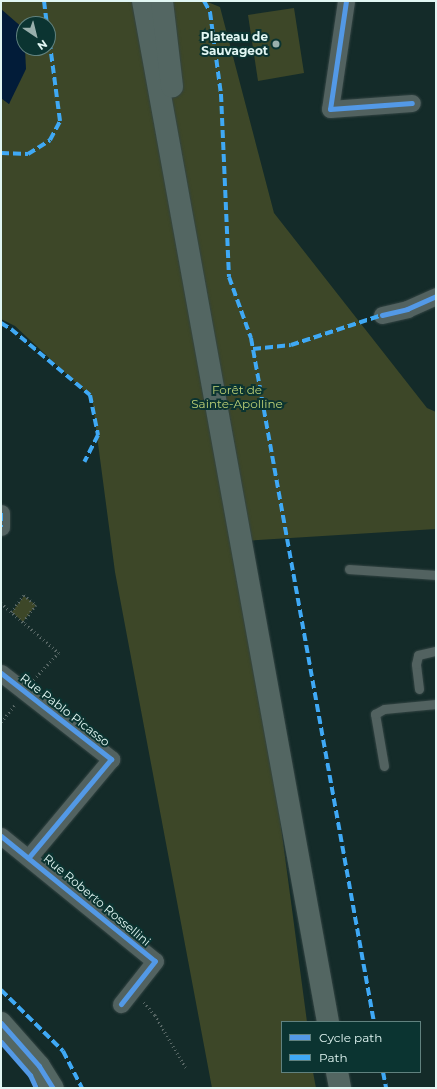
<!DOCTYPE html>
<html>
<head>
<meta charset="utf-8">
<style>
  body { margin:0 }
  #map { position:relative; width:437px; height:1089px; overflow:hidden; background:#142b29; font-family:Montserrat,sans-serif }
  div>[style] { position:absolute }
  .green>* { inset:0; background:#3d4728 }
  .water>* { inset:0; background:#021c39 }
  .path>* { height:2.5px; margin-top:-1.25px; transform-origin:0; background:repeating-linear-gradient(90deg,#596866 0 1px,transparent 0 4px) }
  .roads { filter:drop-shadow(0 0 1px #334443) drop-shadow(0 0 1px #334443) }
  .lane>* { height:9px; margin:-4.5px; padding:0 4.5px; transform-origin:4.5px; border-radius:4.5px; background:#526260 }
  .street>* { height:17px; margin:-8.5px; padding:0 8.5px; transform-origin:8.5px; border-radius:8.5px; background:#526260 }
  .secondary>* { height:22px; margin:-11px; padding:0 11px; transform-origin:11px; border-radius:11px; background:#536662 }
  .quiet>* { height:4px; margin-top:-2px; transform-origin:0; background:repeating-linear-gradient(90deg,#3fa9f5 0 8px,transparent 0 12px) }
  .cycleway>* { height:5px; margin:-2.5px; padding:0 2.5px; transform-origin:2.5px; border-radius:2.5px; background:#5399e6 }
  .dots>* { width:11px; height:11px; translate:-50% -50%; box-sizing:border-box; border:2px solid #0b3431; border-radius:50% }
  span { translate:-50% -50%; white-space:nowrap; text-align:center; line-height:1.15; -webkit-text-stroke:4px #0b3431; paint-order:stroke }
  .poi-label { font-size:12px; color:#e1f6f3; font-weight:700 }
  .right { translate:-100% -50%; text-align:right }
  .park-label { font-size:12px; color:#bbcf75 }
  .street-label { font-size:12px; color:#e1f6f3 }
  .frame { position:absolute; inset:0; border:2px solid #e1f6f3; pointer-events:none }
  .legend { position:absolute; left:281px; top:1021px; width:140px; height:52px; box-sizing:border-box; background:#0b3431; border:1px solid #61827f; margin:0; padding:5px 7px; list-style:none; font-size:12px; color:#e1f6f3 }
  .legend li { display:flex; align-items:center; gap:8px; height:20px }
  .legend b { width:20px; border:1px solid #61827f }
  .north { position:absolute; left:16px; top:16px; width:40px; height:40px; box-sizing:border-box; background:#0b3431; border:1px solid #61827f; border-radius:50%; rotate:145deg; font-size:11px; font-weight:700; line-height:16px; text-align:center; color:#e1f6f3 }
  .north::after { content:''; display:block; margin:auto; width:14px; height:18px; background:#99afac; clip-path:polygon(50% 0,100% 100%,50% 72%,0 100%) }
</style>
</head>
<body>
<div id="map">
  <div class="green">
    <i style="clip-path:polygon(1px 1px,205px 1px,220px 7px,274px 213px,427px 408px,436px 412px,436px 529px,243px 541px,307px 1022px,282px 1022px,282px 1072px,313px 1072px,316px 1088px,212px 1088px,115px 572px,92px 398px,15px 326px,1px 319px,1px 98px,9px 104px,24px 48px,48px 48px,48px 24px,24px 24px,24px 29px,2px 12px)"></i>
    <i style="clip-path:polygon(294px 8px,304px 73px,258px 81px,248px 15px)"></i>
    <i style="clip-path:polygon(24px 596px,36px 605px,23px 622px,12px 612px)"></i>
  </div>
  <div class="water">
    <i style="clip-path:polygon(1px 9px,24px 29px,26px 69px,9px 104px,1px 98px)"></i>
  </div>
  <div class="path">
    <i style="left:1px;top:603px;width:77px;rotate:40.8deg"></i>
    <i style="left:59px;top:653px;width:37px;rotate:133deg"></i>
    <i style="left:11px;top:612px;width:21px;rotate:-53deg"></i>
    <i style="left:24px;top:595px;width:16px;rotate:40deg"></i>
    <i style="left:36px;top:605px;width:22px;rotate:126deg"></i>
    <i style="left:1px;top:722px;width:22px;rotate:-51deg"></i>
    <i style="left:144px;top:1002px;width:17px;rotate:50deg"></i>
    <i style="left:155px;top:1015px;width:61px;rotate:59.7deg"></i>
  </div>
  <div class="roads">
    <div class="lane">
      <i style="left:349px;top:569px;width:87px;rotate:3.9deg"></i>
      <i style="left:419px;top:689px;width:25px;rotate:-97deg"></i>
      <i style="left:416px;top:664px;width:9px;rotate:-77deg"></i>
      <i style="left:418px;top:655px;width:18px;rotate:-13deg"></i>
      <i style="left:384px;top:766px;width:53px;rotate:-99.8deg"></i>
      <i style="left:375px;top:714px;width:10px;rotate:-29deg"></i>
      <i style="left:384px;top:709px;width:52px;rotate:-5.5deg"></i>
    </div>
    <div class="street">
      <i style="left:346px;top:1px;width:109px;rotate:98.4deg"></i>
      <i style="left:330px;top:109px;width:82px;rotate:-4.2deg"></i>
      <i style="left:382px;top:315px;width:26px;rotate:-13deg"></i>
      <i style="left:407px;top:309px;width:32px;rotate:-24deg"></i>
      <i style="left:1px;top:513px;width:14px;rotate:90deg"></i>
      <i style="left:1px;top:673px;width:140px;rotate:38deg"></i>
      <i style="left:111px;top:759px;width:128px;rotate:129.9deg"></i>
      <i style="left:1px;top:836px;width:198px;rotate:39.1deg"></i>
      <i style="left:155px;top:961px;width:55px;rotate:128.3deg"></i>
    </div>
    <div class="secondary">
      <i style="left:143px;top:1px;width:1038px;rotate:79.73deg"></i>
      <i style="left:162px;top:1px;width:86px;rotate:83.3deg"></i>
      <i style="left:1px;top:1023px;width:57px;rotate:48.5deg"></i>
      <i style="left:39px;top:1066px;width:26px;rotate:58deg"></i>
      <i style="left:337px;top:1072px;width:16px;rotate:79deg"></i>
    </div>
  </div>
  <div class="quiet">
    <i style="left:44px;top:1px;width:23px;rotate:83deg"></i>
    <i style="left:204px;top:1px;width:13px;rotate:61deg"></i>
    <i style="left:210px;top:12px;width:83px;rotate:82.4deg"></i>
    <i style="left:221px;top:94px;width:183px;rotate:87.5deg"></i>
    <i style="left:229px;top:277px;width:65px;rotate:70.2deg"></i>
    <i style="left:251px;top:338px;width:695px;rotate:79.81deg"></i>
    <i style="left:1px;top:153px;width:27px;rotate:2deg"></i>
    <i style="left:28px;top:154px;width:26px;rotate:-32deg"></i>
    <i style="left:50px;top:140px;width:21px;rotate:-62deg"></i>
    <i style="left:60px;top:121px;width:92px;rotate:-97.5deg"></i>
    <i style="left:1px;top:323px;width:12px;rotate:31deg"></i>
    <i style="left:11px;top:329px;width:103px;rotate:39.9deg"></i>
    <i style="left:90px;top:395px;width:41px;rotate:78.7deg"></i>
    <i style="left:98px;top:435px;width:30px;rotate:117deg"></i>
    <i style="left:253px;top:349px;width:38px;rotate:-6deg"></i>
    <i style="left:291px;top:345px;width:96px;rotate:-18.2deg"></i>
    <i style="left:1px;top:513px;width:14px;rotate:90deg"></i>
    <i style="left:1px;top:990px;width:87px;rotate:44.5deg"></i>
    <i style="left:63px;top:1051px;width:42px;rotate:62.8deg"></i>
    <i style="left:383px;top:1072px;width:16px;rotate:79deg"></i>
  </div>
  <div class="cycleway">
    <i style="left:346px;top:1px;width:109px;rotate:98.4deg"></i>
    <i style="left:330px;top:109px;width:82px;rotate:-4.2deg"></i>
    <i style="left:382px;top:315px;width:26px;rotate:-13deg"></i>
    <i style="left:407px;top:309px;width:32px;rotate:-24deg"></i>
    <i style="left:1px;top:673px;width:140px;rotate:38deg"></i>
    <i style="left:111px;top:759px;width:128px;rotate:129.9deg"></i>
    <i style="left:1px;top:836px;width:198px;rotate:39.1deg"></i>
    <i style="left:155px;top:961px;width:55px;rotate:128.3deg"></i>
    <i style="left:1px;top:1023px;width:57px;rotate:48.5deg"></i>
    <i style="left:39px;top:1066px;width:26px;rotate:58deg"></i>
    <i style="left:1px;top:1042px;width:44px;rotate:48.7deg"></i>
    <i style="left:30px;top:1075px;width:14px;rotate:65deg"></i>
  </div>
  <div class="dots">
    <i style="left:276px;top:44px;background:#99afac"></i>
  </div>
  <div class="poi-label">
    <span class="right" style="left:268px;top:44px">Plateau de<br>Sauvageot</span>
  </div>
  <div class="park-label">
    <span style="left:237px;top:397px">Forêt de<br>Sainte-Apolline</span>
  </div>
  <div class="street-label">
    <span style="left:65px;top:710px;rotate:38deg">Rue Pablo Picasso</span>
    <span style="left:97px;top:900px;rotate:40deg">Rue Roberto Rossellini</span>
  </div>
  <div class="frame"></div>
  <ul class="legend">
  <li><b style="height:5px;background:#5399e6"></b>Cycle path</li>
  <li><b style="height:5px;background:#3fa9f5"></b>Path</li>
  </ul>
  <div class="north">N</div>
</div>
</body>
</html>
